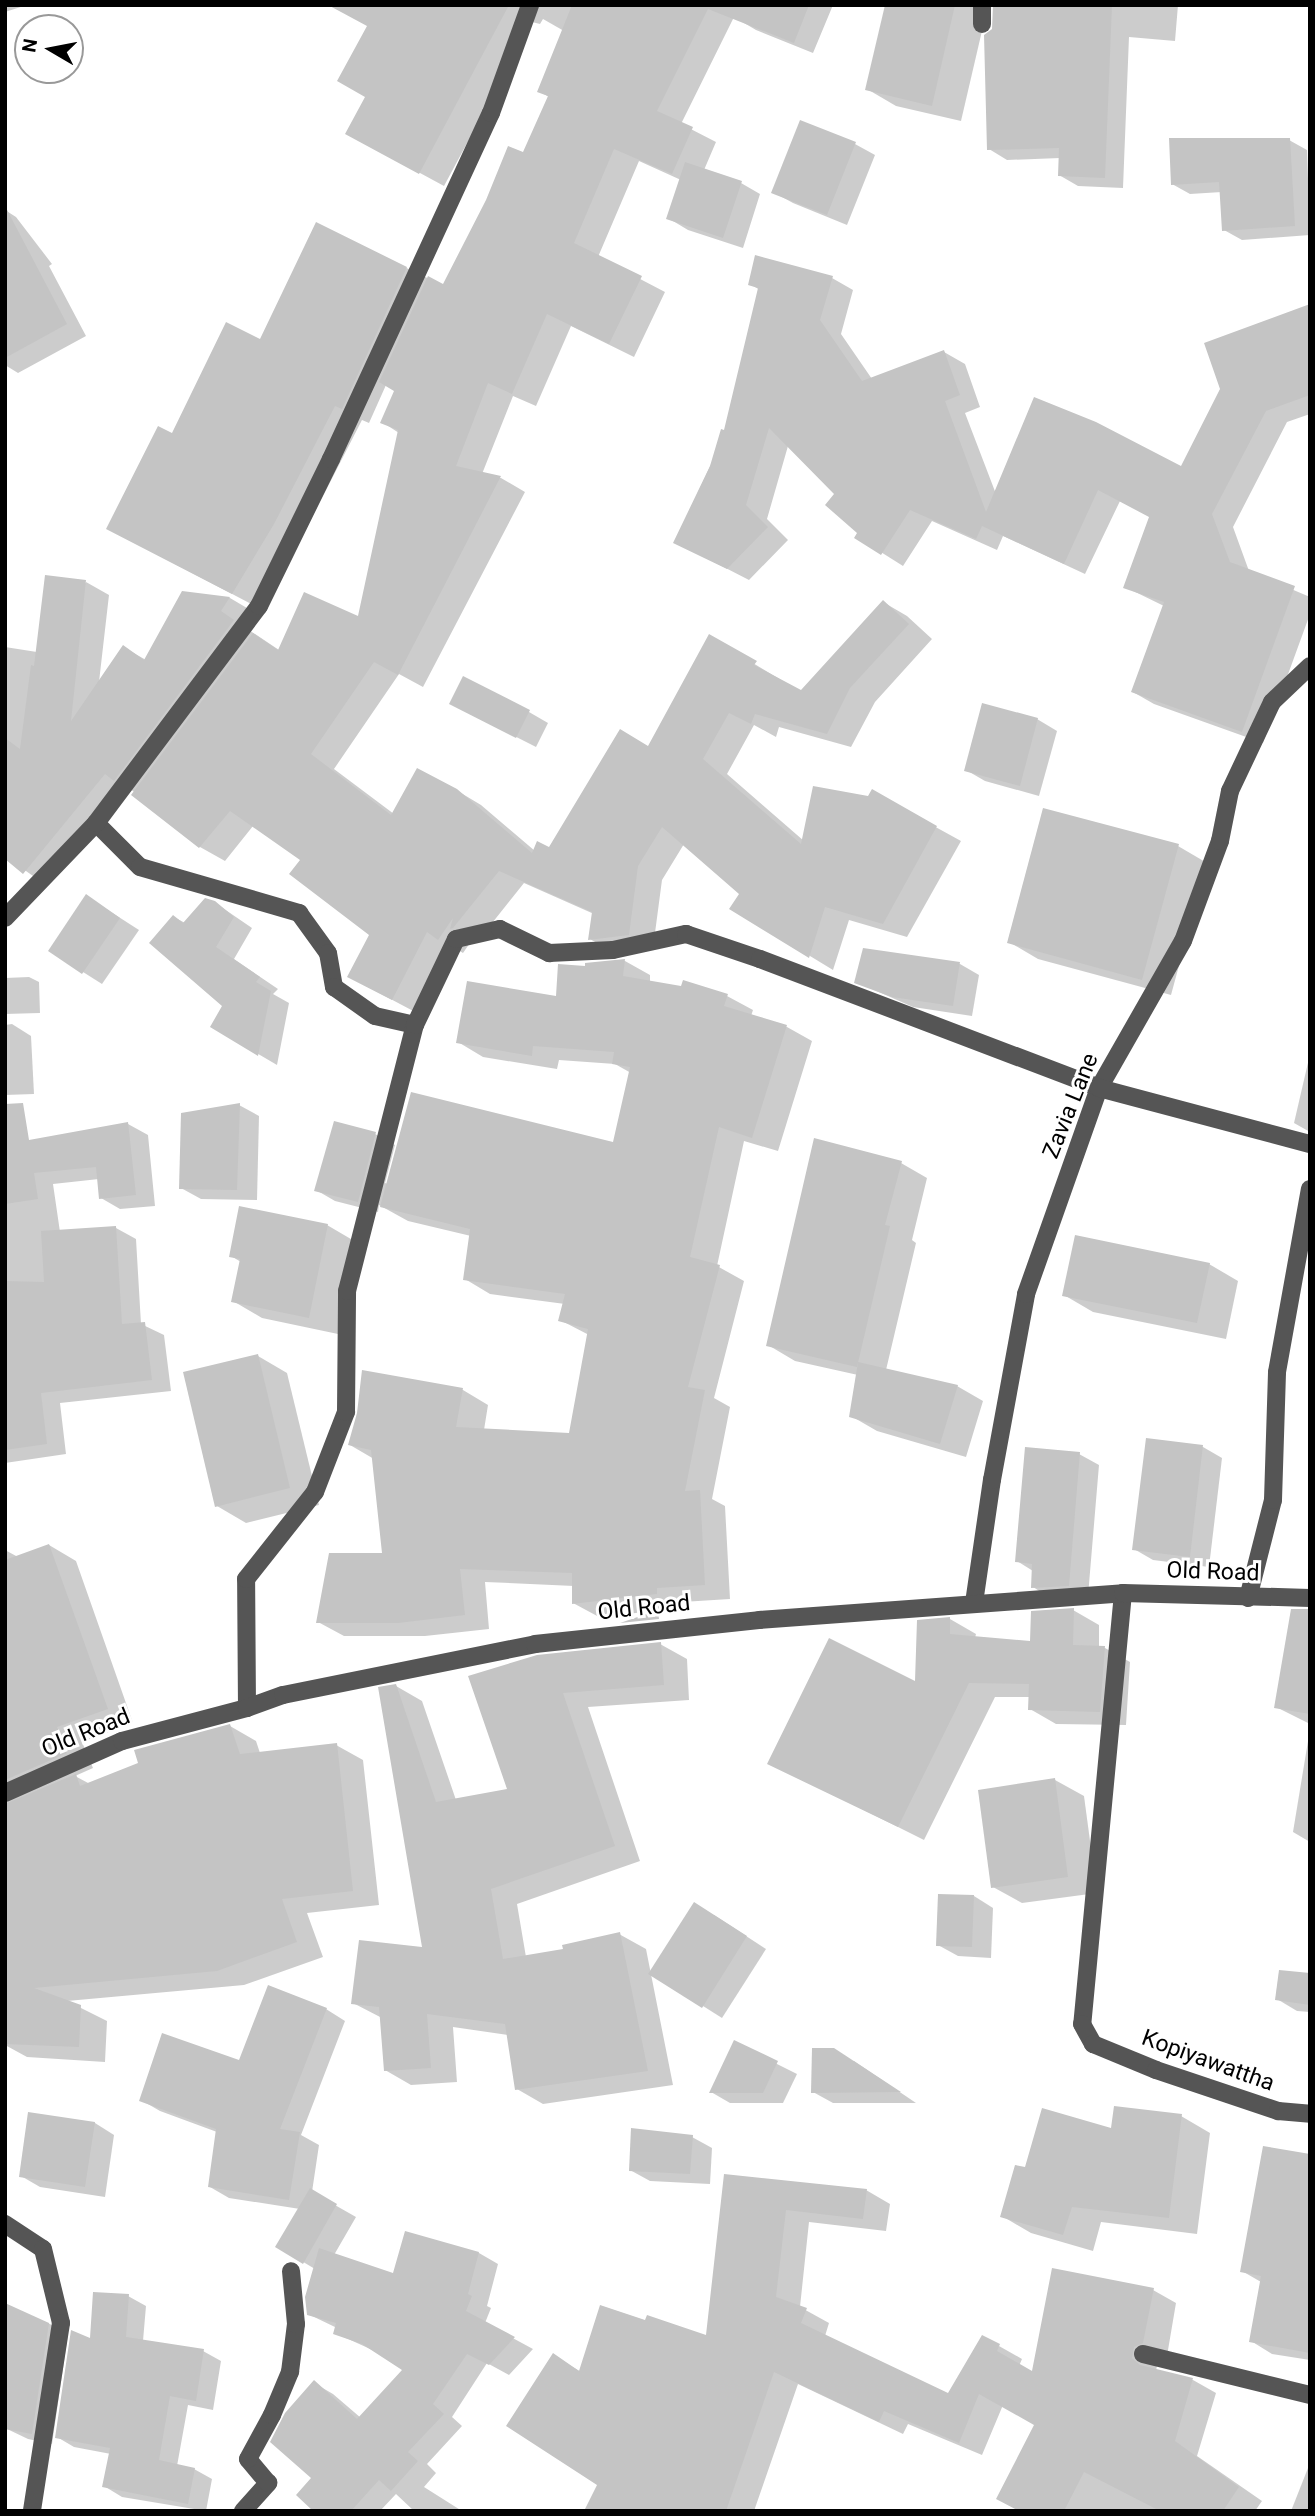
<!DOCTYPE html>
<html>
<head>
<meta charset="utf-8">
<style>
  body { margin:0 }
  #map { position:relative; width:1315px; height:2516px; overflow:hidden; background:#fff; font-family:Roboto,sans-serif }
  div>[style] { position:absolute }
  .shadow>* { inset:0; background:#0003 }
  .building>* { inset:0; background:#c4c4c4 }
  .minor>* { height:18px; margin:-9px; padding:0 9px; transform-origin:9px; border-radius:9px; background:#555 }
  span { translate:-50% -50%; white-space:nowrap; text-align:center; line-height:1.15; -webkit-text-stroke:6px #fff; paint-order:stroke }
  .street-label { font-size:23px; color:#000 }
  .frame { position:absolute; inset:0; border:7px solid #000; pointer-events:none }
  .north { position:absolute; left:14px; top:14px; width:70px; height:70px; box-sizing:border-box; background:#fff; border:2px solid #999; border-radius:50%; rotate:280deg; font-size:19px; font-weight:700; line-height:28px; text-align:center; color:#000 }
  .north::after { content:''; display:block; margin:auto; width:24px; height:32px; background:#000; clip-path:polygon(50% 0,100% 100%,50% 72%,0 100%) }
</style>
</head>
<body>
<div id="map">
  <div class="shadow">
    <i style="clip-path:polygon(5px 5px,27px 5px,5px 12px)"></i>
    <i style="clip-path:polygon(330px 5px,833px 5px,813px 53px,756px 30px,734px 17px,681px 124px,716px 142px,704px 170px,741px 183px,760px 194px,743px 248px,688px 230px,668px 218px,681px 180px,639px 161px,598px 257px,665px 292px,634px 357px,571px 326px,536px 406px,513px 396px,482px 474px,501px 478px,525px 492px,423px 687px,399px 674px,334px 769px,394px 814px,456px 790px,481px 805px,535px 851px,550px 849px,649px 748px,710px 637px,801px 692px,883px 602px,907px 616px,932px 639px,875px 702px,851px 747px,779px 727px,776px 737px,754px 725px,727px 774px,804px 841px,869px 798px,872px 792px,961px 841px,907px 937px,849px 920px,833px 970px,810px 956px,684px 844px,662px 880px,653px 948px,614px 953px,590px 939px,594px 914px,524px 883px,477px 942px,472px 940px,463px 953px,451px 946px,417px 1013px,349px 977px,371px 934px,302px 860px,253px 826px,225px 861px,200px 847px,128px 787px,47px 886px,5px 856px,5px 647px,37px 652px,86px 582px,109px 595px,99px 682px,123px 647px,146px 660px,183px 593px,230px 598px,252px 611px,243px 626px,279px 650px,360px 619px,399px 433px,382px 422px,396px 390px,386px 385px,369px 423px,362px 420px,301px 539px,259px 608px,135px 543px,173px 436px,260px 341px,317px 225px,444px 286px,524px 155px,549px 97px,539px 91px,564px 31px,543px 19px,540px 24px,532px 22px,444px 186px,372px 147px,368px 96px,369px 26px)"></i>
    <i style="clip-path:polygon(886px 5px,988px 5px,961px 121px,896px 106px,867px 89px)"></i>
    <i style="clip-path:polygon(995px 5px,1178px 5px,1175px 41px,1129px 37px,1123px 188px,1078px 186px,1059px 175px,1060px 158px,1007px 160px,989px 149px)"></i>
    <i style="clip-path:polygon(1289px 140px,1307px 150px,1310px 235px,1242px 240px,1224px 230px,1222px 192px,1190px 194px,1172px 184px)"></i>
    <i style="clip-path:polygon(855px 144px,875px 155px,847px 225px,793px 203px,773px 192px)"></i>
    <i style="clip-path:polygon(5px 210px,16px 217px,52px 264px,49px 266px,86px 336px,18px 373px,5px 365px)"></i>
    <i style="clip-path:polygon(832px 278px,853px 290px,841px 334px,872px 379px,944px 352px,965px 364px,980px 407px,965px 413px,996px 494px,1181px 468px,1310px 306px,1310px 414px,1287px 422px,1233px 527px,1249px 571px,1310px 597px,1310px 614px,1263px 743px,1154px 704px,1133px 692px,1164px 606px,1125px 587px,1151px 517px,1120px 501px,1085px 574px,1003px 536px,997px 550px,932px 521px,903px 566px,857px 537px,860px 533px,836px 494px,788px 446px,767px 519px,788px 540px,749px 580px,675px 542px,726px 432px,760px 290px,750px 284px)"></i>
    <i style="clip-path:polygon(529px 712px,548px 723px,536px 747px,471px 714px)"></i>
    <i style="clip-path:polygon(1037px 719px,1057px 731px,1039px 796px,985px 781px,966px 770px)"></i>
    <i style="clip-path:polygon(1178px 846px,1207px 863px,1171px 995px,1038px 959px,1009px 942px)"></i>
    <i style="clip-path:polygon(86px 896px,139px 930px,102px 984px,83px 972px)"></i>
    <i style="clip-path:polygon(214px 902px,252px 928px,234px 959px,278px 989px,273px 994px,289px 1003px,277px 1065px,212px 1027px,224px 1006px,174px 917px,185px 923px)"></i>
    <i style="clip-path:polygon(865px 950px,960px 964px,979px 975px,972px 1016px,913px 1007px,856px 982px)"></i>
    <i style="clip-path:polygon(625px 961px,650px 975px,650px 982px,727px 996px,753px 1010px,751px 1016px,787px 1027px,812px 1041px,778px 1151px,744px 1141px,717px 1266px,744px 1281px,714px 1398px,730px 1407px,712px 1499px,725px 1506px,730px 1599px,682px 1602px,682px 1608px,599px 1617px,573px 1603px,574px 1586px,485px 1582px,489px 1629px,425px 1636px,344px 1636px,318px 1622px,384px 1555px,374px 1459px,350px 1445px,359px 1413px,363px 1372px,463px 1390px,488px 1405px,484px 1430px,570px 1435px,589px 1335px,560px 1320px,565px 1304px,490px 1294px,465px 1279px,471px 1236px,408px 1221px,379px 1205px,378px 1212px,335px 1201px,316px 1190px,375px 1134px,395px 1145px,385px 1183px,388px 1184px,615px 1144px,631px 1073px,615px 1064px,559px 1060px,557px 1069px,483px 1057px,458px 1042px,558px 999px,587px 964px)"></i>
    <i style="clip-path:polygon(29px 977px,39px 982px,40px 1013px,5px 1014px,5px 978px)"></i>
    <i style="clip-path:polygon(12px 1024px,31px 1036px,34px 1094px,5px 1095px,5px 1025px)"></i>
    <i style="clip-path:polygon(1310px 1054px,1310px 1132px,1294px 1123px)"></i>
    <i style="clip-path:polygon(239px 1105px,259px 1116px,257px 1200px,201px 1199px,181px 1188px)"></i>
    <i style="clip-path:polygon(128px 1124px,148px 1135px,155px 1206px,120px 1209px,101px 1198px,99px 1179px,53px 1184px,60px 1232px,116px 1228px,136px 1239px,141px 1324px,164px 1335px,171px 1391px,60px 1403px,66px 1454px,5px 1463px,5px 1145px)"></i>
    <i style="clip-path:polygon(901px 1163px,927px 1178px,912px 1240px,916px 1243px,886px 1370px,957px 1386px,983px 1401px,966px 1457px,877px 1431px,851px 1416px,858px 1375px,795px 1361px,768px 1345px)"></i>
    <i style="clip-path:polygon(327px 1225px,356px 1242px,338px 1334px,262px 1318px,233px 1301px,241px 1262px,231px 1256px)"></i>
    <i style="clip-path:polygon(1209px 1264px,1238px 1281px,1226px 1339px,1093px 1312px,1064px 1295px)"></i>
    <i style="clip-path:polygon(258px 1356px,287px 1373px,319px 1505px,246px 1523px,217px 1506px)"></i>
    <i style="clip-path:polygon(1147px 1440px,1203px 1447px,1222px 1458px,1209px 1567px,1153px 1560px,1134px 1549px)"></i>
    <i style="clip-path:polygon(1079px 1454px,1099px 1465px,1088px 1596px,1052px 1599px,1033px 1587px,1033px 1571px,1017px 1561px)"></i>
    <i style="clip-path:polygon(49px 1545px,76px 1561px,133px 1723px,82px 1742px,93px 1768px,75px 1776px,90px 1784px,230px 1726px,256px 1741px,260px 1753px,336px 1745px,363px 1760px,379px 1905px,307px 1913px,323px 1957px,244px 1985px,67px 2001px,107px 2021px,105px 2062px,27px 2057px,5px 2045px,5px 1550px,18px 1557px)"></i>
    <i style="clip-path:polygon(1073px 1610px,1099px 1625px,1099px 1647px,1105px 1648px,1130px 1662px,1126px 1725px,1056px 1724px,1030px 1709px,1030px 1697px,995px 1697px,924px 1840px,770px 1763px,917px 1683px,919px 1621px,950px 1619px,976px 1634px,975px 1638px,1032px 1643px)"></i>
    <i style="clip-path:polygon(1310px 1624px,1310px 1724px,1276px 1707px)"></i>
    <i style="clip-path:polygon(660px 1644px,687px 1659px,689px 1700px,588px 1707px,640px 1861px,517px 1904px,526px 1957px,565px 1951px,619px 1934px,646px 1949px,673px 2085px,543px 2104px,517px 2089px,508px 2035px,453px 2027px,457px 2082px,411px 2085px,385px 2070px,382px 2018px,353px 2003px,424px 1949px,396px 1686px,422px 1701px,456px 1800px,509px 1791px,470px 1677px)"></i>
    <i style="clip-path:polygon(1310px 1729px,1310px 1842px,1293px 1832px)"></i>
    <i style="clip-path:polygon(1055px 1780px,1084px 1796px,1097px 1893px,1022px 1903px,993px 1887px)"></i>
    <i style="clip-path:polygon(974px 1896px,993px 1908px,991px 1958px,958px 1956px,938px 1945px)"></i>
    <i style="clip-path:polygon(714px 1915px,766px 1949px,722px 2018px,703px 2006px)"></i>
    <i style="clip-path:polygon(1310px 1975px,1310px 2012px,1297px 2011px,1277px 1999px)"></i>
    <i style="clip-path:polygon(326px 2009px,345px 2021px,301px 2135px,319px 2145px,312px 2192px,356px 2217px,334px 2255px,394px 2275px,406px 2233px,479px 2253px,498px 2264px,487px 2306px,491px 2308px,485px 2323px,533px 2349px,509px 2375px,487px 2363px,452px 2417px,462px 2426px,427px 2464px,436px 2473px,424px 2487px,462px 2511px,414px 2511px,396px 2494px,380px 2511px,315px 2511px,314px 2383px,333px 2394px,361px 2418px,404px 2369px,379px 2353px,335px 2333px,337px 2328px,308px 2314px,315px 2269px,278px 2247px,300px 2209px,229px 2198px,210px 2187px,217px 2132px,160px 2111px,141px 2100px,240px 2063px)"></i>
    <i style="clip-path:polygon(735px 2043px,797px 2074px,783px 2103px,730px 2103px,711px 2092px)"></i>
    <i style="clip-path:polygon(854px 2061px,916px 2103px,833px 2103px,813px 2092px)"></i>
    <i style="clip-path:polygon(30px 2114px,95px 2123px,114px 2135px,105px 2197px,40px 2187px,21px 2176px)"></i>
    <i style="clip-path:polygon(1181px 2116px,1210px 2133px,1197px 2234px,1101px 2222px,1093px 2251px,1031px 2233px,1002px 2216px,1026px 2169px,1113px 2130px)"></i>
    <i style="clip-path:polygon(692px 2137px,712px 2148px,710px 2184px,650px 2181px,630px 2170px)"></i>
    <i style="clip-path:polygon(1310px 2156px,1310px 2360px,1272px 2354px,1251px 2341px,1261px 2282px,1242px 2271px)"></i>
    <i style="clip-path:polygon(726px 2176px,866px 2190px,890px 2204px,886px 2231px,809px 2222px,800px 2307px,829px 2323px,825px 2336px,949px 2396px,999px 2346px,1022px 2359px,1019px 2366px,1033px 2374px,1153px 2290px,1176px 2303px,1167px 2356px,1158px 2360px,1156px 2371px,1193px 2380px,1216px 2393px,1197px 2456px,1262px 2501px,1255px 2511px,1020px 2511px,1036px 2424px,1003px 2405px,982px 2455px,908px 2424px,903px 2434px,798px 2384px,754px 2511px,586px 2511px,599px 2484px,553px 2355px,581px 2372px,646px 2322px,708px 2337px)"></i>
    <i style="clip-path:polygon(128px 2296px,146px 2306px,143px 2341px,203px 2351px,221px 2361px,213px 2410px,188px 2405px,177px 2466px,194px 2469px,212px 2479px,206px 2511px,122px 2497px,104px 2486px,111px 2454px,74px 2447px,57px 2437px,91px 2340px)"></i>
    <i style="clip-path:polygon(48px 2323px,68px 2334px,52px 2444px,28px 2439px,5px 2428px)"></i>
    <i style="clip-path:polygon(1310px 2463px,1310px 2511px,1291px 2511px)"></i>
  </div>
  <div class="building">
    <i style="clip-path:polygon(328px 5px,509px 5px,419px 174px,345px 134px,365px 97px,337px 81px,367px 26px)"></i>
    <i style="clip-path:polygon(572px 5px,809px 5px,794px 43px,708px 9px,657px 111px,693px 127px,672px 174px,614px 149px,574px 243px,642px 276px,609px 344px,547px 314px,512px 394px,488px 383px,456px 466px,501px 476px,398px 675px,374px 662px,311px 754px,391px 815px,417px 768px,457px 789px,532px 853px,537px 841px,549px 847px,620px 729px,648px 746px,709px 634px,757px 661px,754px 665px,801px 690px,883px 600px,909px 624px,850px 688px,827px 734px,755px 714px,751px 724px,729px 713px,703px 759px,801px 844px,813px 786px,868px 796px,872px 789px,937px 826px,883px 924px,825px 907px,809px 958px,729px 909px,739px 894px,662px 827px,638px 866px,629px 935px,588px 940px,592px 912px,499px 871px,453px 928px,450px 929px,453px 918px,438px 940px,427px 932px,392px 1000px,347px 977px,369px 935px,289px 874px,300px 860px,230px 811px,199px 848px,131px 795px,253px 633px,278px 650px,304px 592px,358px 616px,398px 430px,380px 423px,394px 391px,379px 382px,428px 276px,443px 284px,486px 200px,508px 146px,523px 152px,548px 96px,537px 92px)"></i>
    <i style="clip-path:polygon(885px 5px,955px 5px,932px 106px,865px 90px)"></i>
    <i style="clip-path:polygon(993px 5px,1112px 5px,1105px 178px,1058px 176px,1059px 148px,987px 150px,984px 35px,992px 29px)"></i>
    <i style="clip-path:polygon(800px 120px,856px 142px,827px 215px,771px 193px)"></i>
    <i style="clip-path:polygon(1169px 138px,1290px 138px,1295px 226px,1222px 231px,1219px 182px,1171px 185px)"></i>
    <i style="clip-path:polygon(685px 162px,742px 181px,723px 238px,666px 219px)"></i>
    <i style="clip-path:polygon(5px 206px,67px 324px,5px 358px)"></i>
    <i style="clip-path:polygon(316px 222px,407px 267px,342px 409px,335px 406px,274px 524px,232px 594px,106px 529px,158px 426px,172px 433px,226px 322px,260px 339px)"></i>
    <i style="clip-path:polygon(755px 255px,833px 276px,820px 320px,862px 381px,944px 350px,960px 395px,945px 401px,986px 512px,1034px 397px,1096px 422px,1181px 466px,1220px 389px,1204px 343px,1310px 304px,1310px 395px,1266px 411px,1212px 514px,1230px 562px,1295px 586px,1242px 732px,1131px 692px,1164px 602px,1123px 588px,1149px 517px,1098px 490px,1064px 564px,982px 526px,976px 539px,910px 510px,881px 555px,854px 538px,857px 533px,825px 505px,834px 494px,769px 428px,746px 505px,768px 527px,727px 569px,673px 543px,710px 466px,721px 429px,724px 430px,758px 288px,748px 285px)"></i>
    <i style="clip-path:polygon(45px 575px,86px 580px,71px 721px,123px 645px,144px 660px,182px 591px,230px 597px,221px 611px,234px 620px,114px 781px,105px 774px,23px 874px,5px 859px,5px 738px,20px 749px,31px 665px,34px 666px)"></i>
    <i style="clip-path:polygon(463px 676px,530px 710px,516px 738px,449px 704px)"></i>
    <i style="clip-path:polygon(982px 703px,1038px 718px,1020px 786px,964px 771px)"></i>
    <i style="clip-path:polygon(1043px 808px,1179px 844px,1142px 980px,1007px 943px)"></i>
    <i style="clip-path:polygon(86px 894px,120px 918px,82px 974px,48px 951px)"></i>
    <i style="clip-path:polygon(205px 898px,215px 901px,234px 917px,216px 947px,260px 977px,256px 982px,271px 991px,258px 1056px,210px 1027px,222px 1006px,149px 943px,173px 915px,183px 923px)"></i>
    <i style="clip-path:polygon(863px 948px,960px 962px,953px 1006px,892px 997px,854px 983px)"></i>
    <i style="clip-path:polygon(625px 959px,623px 976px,681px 986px,683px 980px,728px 994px,724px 1006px,787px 1025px,752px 1138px,719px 1127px,690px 1257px,720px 1265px,688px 1387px,705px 1390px,685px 1491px,700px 1490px,705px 1585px,657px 1588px,657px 1594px,572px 1604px,572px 1573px,460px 1569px,465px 1615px,398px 1623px,316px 1623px,329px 1553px,382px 1553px,371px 1450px,348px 1445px,357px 1413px,362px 1370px,463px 1388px,456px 1427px,569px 1433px,588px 1329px,558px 1321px,565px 1294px,463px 1280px,470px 1229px,380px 1207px,411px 1092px,613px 1142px,630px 1067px,612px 1064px,614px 1052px,533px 1046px,532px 1056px,456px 1043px,467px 981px,556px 996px,558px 964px,585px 966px,585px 963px)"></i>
    <i style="clip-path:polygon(23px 1103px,29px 1140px,128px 1122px,136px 1195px,99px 1199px,96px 1167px,34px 1173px,38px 1199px,5px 1204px,5px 1104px)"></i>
    <i style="clip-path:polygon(240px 1103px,237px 1190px,179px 1189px,181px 1113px)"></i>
    <i style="clip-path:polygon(334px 1121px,376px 1132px,358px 1202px,314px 1191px)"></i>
    <i style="clip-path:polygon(814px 1138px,902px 1161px,885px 1225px,890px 1226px,857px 1367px,766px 1346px)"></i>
    <i style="clip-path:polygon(239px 1206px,328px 1224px,309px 1318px,231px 1302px,240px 1259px,229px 1257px)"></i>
    <i style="clip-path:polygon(116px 1226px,122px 1324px,145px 1322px,152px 1380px,41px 1393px,47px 1444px,5px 1450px,5px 1281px,44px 1282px,41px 1231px)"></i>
    <i style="clip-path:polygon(1075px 1235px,1210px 1263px,1197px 1323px,1062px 1296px)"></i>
    <i style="clip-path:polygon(258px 1354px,290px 1488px,215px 1507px,183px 1372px)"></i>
    <i style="clip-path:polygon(858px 1362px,958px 1385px,940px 1444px,849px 1417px)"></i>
    <i style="clip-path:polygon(1146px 1438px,1203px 1445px,1190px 1557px,1132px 1550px)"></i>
    <i style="clip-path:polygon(1025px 1447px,1080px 1452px,1069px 1586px,1031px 1588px,1032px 1564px,1015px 1562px)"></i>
    <i style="clip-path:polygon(49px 1544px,108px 1709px,57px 1727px,67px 1753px,5px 1780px,5px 1560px)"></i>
    <i style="clip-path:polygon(1074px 1608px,1073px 1645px,1105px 1646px,1100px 1712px,1028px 1710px,1029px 1684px,969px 1683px,898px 1827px,767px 1764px,829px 1638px,915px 1681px,917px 1620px,950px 1617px,950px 1634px,1030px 1641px,1031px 1611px)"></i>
    <i style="clip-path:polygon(1291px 1609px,1310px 1609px,1310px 1714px,1274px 1708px)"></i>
    <i style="clip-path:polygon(658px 1610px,659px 1619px,620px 1623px)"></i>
    <i style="clip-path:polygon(661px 1642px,664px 1685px,563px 1693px,615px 1846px,491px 1889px,503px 1959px,563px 1949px,562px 1945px,620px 1932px,648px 2071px,515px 2090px,505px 2024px,427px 2014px,431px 2068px,384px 2071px,379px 2007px,351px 2004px,359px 1940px,422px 1947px,378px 1687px,396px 1684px,436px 1802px,507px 1789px,468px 1676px,537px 1655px)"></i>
    <i style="clip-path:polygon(230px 1724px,240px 1754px,337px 1743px,353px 1891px,282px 1899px,297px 1942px,217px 1971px,34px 1988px,81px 2005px,79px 2047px,5px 2044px,5px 1804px,76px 1774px,80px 1786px,138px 1763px,134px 1750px)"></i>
    <i style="clip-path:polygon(1055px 1778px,1068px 1877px,991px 1888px,978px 1790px)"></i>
    <i style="clip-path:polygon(938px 1894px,974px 1895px,972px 1947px,936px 1946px)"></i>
    <i style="clip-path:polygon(694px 1902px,747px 1936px,702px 2008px,648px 1974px)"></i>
    <i style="clip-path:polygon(1279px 1970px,1310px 1973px,1310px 2005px,1275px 2000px)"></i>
    <i style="clip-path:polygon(268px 1985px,327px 2008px,280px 2129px,300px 2132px,289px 2200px,208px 2187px,216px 2129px,139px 2101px,162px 2033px,239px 2060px)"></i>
    <i style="clip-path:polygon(734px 2040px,778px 2061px,763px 2093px,709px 2093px)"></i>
    <i style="clip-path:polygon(812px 2048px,834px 2048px,901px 2092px,811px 2093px)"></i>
    <i style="clip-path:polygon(1114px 2106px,1182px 2114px,1169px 2218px,1072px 2207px,1063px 2235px,1000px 2217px,1015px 2165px,1025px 2167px,1042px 2108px,1111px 2128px)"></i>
    <i style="clip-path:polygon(28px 2112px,95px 2122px,85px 2187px,19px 2177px)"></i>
    <i style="clip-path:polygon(631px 2128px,693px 2135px,690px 2174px,629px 2171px)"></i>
    <i style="clip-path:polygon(1263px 2146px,1310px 2154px,1310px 2353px,1249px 2342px,1261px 2276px,1240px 2272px)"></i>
    <i style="clip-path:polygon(724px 2174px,867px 2189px,863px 2219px,786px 2210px,776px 2297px,807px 2308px,801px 2323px,948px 2393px,982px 2335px,1000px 2344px,997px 2351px,1032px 2371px,1052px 2268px,1154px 2288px,1143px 2343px,1134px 2347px,1132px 2358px,1140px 2365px,1193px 2378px,1175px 2441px,1239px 2487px,1223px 2511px,1160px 2511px,1084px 2472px,1064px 2511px,1019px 2511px,996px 2499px,1034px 2425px,979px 2394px,959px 2443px,884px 2411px,879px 2422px,774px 2372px,726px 2511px,584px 2511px,597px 2485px,506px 2426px,553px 2353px,579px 2371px,600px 2305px,645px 2320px,647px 2315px,706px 2335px)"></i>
    <i style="clip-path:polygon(310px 2188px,337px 2204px,303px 2264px,275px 2247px)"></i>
    <i style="clip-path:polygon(405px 2231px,479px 2252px,468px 2294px,472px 2296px,466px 2311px,515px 2337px,489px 2365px,467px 2354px,433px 2404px,444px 2414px,408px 2452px,418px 2461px,391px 2491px,379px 2480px,351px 2511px,313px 2511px,296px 2495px,311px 2478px,270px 2442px,285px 2413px,314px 2380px,357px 2419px,402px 2370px,362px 2344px,333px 2334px,336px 2323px,307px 2315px,305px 2297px,319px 2248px,393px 2273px)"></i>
    <i style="clip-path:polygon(93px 2292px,129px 2294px,126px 2337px,204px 2349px,196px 2401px,170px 2396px,159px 2460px,195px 2468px,188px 2504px,102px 2487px,110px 2448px,55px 2438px,71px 2330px,90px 2338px)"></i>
    <i style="clip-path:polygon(5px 2303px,49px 2323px,32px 2434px,5px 2429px)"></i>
  </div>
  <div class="minor">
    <i style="left:982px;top:24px;width:19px;rotate:-90deg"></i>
    <i style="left:96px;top:823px;width:62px;rotate:45deg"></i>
    <i style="left:140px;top:867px;width:166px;rotate:16.1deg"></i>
    <i style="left:299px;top:913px;width:49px;rotate:54.1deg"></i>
    <i style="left:328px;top:953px;width:35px;rotate:80deg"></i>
    <i style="left:334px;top:987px;width:50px;rotate:35.3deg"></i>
    <i style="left:375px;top:1016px;width:41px;rotate:12.7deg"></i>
    <i style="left:5px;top:918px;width:132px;rotate:-46.2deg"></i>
    <i style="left:96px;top:823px;width:271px;rotate:-53.1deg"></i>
    <i style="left:259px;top:606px;width:164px;rotate:-63.9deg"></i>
    <i style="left:331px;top:459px;width:381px;rotate:-65.2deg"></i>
    <i style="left:491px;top:113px;width:115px;rotate:-70.1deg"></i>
    <i style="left:1123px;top:1593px;width:433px;rotate:95.4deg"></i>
    <i style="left:1082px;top:2024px;width:23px;rotate:61deg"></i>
    <i style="left:1093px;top:2044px;width:68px;rotate:22.4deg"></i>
    <i style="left:1156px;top:2070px;width:129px;rotate:18.6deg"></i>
    <i style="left:1278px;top:2111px;width:32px;rotate:5deg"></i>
    <i style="left:1248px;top:1598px;width:101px;rotate:-75.7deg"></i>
    <i style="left:1273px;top:1500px;width:128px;rotate:-88.2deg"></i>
    <i style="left:1277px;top:1372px;width:186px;rotate:-79.8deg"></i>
    <i style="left:974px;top:1603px;width:124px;rotate:-81.7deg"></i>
    <i style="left:992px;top:1480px;width:189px;rotate:-79.6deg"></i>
    <i style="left:1026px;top:1294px;width:219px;rotate:-70.5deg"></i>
    <i style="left:1099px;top:1088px;width:169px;rotate:-60.3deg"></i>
    <i style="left:1183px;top:941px;width:107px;rotate:-69.7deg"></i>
    <i style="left:1220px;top:841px;width:51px;rotate:-78.7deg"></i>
    <i style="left:1230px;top:791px;width:98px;rotate:-64.7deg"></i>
    <i style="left:1272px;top:702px;width:52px;rotate:-43.5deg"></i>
    <i style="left:247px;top:1708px;width:129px;rotate:-90.4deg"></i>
    <i style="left:246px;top:1579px;width:111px;rotate:-51.6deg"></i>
    <i style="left:315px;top:1492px;width:86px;rotate:-68.8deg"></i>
    <i style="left:346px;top:1412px;width:121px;rotate:-89.5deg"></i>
    <i style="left:347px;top:1291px;width:275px;rotate:-75.7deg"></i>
    <i style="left:415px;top:1025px;width:95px;rotate:-64.5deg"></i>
    <i style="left:456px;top:939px;width:45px;rotate:-12.8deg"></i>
    <i style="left:500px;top:929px;width:55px;rotate:26.1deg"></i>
    <i style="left:549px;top:953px;width:64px;rotate:-2.7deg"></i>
    <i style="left:613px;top:950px;width:75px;rotate:-12.4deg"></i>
    <i style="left:686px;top:934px;width:78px;rotate:18.7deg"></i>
    <i style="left:760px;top:959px;width:363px;rotate:20.8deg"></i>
    <i style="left:1099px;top:1088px;width:218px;rotate:14.9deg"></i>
    <i style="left:5px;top:1793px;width:128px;rotate:-24deg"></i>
    <i style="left:122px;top:1741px;width:129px;rotate:-14.8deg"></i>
    <i style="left:247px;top:1708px;width:38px;rotate:-20deg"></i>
    <i style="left:283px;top:1695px;width:257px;rotate:-11.4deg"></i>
    <i style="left:535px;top:1644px;width:225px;rotate:-6.1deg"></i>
    <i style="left:759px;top:1620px;width:365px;rotate:-4.2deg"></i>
    <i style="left:1123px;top:1593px;width:187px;rotate:1.5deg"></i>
    <i style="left:5px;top:2224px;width:45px;rotate:33.3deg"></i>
    <i style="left:43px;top:2249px;width:76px;rotate:76.3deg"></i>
    <i style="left:61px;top:2323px;width:190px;rotate:98.8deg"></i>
    <i style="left:1143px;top:2354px;width:172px;rotate:13.8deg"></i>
    <i style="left:243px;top:2511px;width:38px;rotate:-48deg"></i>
    <i style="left:268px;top:2483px;width:31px;rotate:-130deg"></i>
    <i style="left:248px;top:2459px;width:50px;rotate:-61.4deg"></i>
    <i style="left:272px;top:2415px;width:47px;rotate:-67.3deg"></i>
    <i style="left:290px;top:2372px;width:48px;rotate:-82.9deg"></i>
    <i style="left:296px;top:2324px;width:53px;rotate:-95.4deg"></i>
  </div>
  <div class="street-label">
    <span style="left:1071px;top:1106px;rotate:-68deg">Zavia Lane</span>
    <span style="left:1213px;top:1572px;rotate:2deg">Old Road</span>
    <span style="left:644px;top:1608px;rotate:-6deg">Old Road</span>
    <span style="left:86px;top:1733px;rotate:-22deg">Old Road</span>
    <span style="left:1208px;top:2061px;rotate:20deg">Kopiyawattha</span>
  </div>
  <div class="frame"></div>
  <div class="north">N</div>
</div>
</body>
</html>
